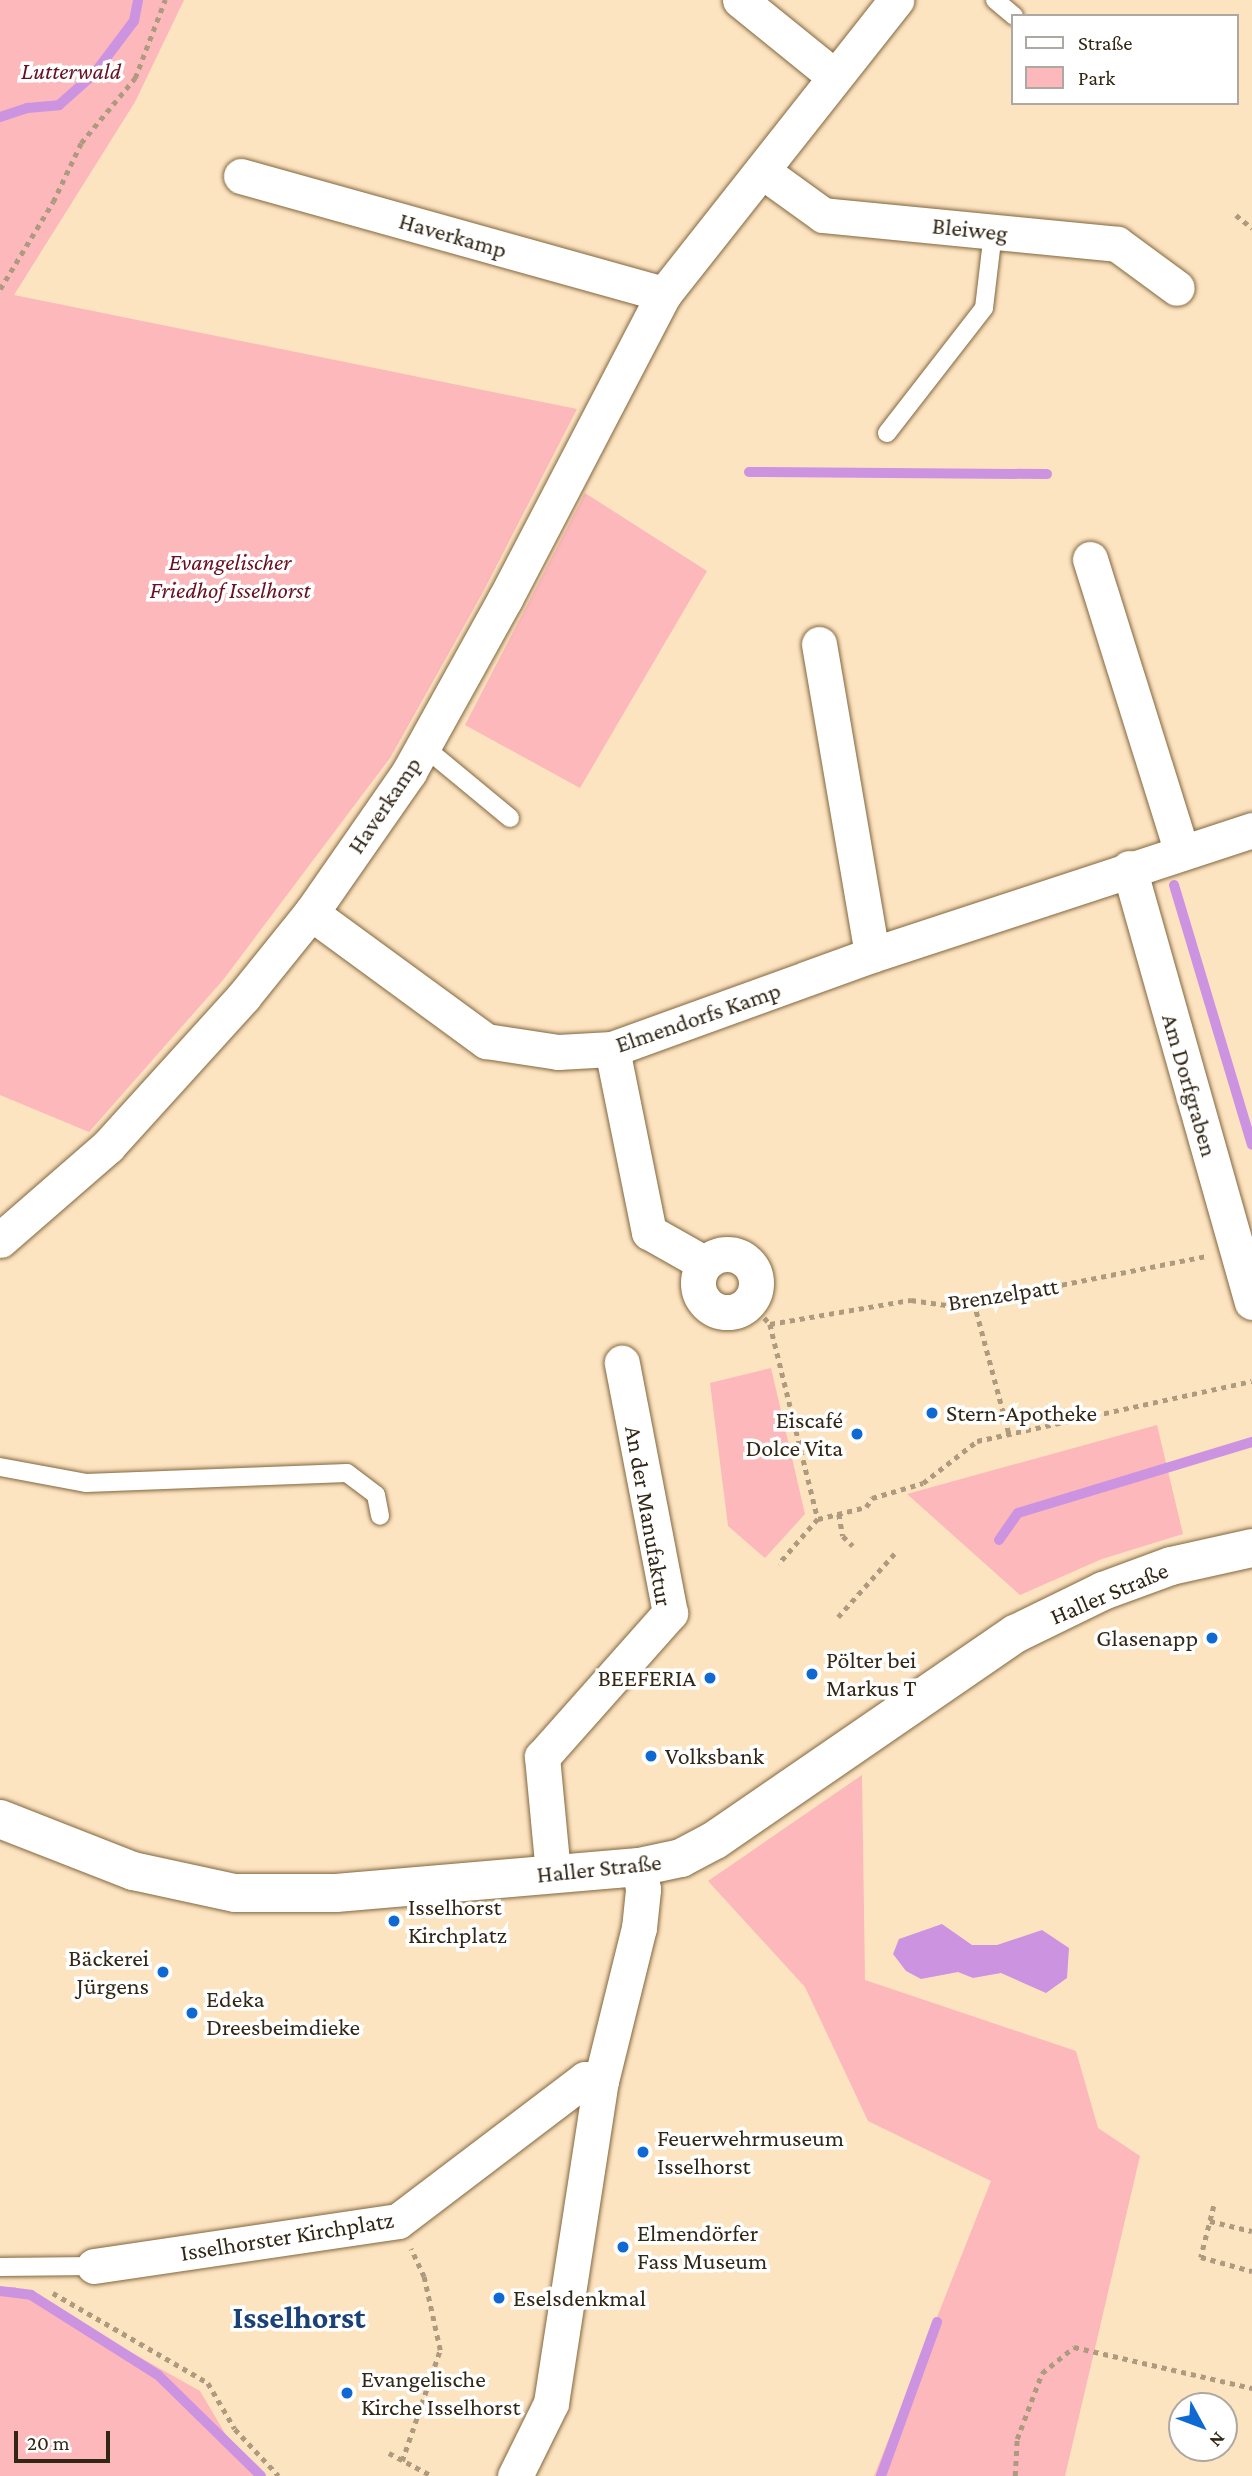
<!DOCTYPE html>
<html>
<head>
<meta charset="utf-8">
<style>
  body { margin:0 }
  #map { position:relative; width:1252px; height:2476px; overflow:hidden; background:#fde4c1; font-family:"Crimson Pro",serif }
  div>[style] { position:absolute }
  .green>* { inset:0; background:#fcb8ba }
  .water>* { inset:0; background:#cc93e0 }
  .stream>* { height:10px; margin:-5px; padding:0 5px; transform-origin:5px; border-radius:5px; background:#cc93e0 }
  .path>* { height:4.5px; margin-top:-2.25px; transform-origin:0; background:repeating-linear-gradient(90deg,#ae9a7e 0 5px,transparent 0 10px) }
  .roads { filter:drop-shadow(0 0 2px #82673e) drop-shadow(0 0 2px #82673e) }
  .service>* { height:18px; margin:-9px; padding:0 9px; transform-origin:9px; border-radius:9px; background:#fff }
  .minor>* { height:35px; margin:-17.5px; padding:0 17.5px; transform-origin:17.5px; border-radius:17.5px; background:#fff }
  .minor>.ring { margin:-17.5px; padding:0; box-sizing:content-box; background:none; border:35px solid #fff; border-radius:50% }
  .tertiary>* { height:38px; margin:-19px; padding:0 19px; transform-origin:19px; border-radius:19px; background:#fff }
  .dots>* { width:19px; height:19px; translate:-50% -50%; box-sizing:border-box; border:4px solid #fff; border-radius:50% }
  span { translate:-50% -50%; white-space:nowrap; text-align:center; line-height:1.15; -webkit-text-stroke:7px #fff; paint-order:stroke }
  .park-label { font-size:24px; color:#690f20; font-style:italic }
  .street-label { font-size:24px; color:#322615 }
  .poi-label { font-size:24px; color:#322615 }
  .left { translate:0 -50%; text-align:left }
  .right { translate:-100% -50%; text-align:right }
  .district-label { font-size:32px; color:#1b4277; font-weight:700 }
  .legend { position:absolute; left:1011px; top:14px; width:228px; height:91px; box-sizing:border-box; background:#fff; border:2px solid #ada8a1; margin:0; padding:9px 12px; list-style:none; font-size:21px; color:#322615 }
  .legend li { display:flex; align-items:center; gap:14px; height:35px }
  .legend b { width:35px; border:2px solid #ada8a1 }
  .north { position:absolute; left:1168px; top:2392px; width:70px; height:70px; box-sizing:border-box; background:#fff; border:2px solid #ada8a1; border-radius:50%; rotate:131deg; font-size:19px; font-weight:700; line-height:28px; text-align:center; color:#322615 }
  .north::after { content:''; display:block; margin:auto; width:24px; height:32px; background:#0e69d2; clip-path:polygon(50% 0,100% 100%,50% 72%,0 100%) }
  .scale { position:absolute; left:14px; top:2431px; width:96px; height:32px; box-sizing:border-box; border:4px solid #322615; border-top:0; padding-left:9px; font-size:21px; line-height:24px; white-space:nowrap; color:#322615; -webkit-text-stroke:5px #fff; paint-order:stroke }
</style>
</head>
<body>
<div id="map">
  <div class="green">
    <i style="clip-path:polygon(0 0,184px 0,135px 102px,14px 295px,577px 409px,483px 592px,390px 758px,223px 980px,89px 1132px,0 1095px)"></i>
    <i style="clip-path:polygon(585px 493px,707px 571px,580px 788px,465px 725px)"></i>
    <i style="clip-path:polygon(771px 1368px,805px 1514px,765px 1558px,728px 1526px,710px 1383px)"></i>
    <i style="clip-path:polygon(1157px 1425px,1183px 1534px,1102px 1559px,1020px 1595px,907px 1494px)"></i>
    <i style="clip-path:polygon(862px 1775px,865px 1980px,1076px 2051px,1098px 2128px,1140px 2156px,1065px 2476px,874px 2476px,991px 2181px,868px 2121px,805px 1987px,708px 1881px)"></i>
    <i style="clip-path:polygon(0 2287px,15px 2287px,200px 2391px,226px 2435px,266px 2476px,0 2476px)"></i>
  </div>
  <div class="water">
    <i style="clip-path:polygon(942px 1924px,972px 1945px,997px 1945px,1042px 1930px,1069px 1948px,1067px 1978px,1046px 1993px,1001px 1973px,973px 1978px,958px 1972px,921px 1979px,906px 1971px,893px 1954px,899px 1939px)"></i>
  </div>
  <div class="stream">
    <i style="left:0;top:117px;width:28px;rotate:-18deg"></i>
    <i style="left:27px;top:108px;width:32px;rotate:-5deg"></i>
    <i style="left:59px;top:105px;width:47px;rotate:-41.5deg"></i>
    <i style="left:94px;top:74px;width:66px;rotate:-53deg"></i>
    <i style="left:134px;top:21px;width:21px;rotate:-79deg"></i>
    <i style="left:749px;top:472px;width:298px;rotate:0.4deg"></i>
    <i style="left:1174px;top:885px;width:271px;rotate:73.3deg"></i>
    <i style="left:999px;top:1540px;width:33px;rotate:-55deg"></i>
    <i style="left:1018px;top:1513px;width:245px;rotate:-16.9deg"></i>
    <i style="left:0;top:2291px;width:31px;rotate:7deg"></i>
    <i style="left:31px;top:2295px;width:150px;rotate:32.2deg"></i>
    <i style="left:158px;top:2375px;width:144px;rotate:44.4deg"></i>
    <i style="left:881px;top:2476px;width:164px;rotate:-70deg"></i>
  </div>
  <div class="path">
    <i style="left:1236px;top:215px;width:21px;rotate:39deg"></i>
    <i style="left:0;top:289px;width:102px;rotate:-58.7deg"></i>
    <i style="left:53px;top:202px;width:65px;rotate:-64.6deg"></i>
    <i style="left:81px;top:143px;width:85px;rotate:-50.3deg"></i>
    <i style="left:135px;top:78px;width:84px;rotate:-69deg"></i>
    <i style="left:974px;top:1302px;width:137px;rotate:75.1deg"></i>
    <i style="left:751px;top:1303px;width:28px;rotate:48deg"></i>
    <i style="left:770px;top:1324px;width:201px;rotate:76.2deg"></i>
    <i style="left:818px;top:1519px;width:60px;rotate:130.9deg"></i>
    <i style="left:770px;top:1324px;width:143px;rotate:-9.7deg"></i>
    <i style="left:911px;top:1300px;width:43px;rotate:7.9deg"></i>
    <i style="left:954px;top:1306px;width:258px;rotate:-11.2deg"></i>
    <i style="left:839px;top:1514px;width:22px;rotate:80deg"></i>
    <i style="left:843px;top:1536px;width:14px;rotate:45deg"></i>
    <i style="left:818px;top:1519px;width:49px;rotate:-14deg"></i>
    <i style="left:866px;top:1507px;width:11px;rotate:-56deg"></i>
    <i style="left:872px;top:1498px;width:53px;rotate:-16.4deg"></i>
    <i style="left:923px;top:1483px;width:68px;rotate:-37.9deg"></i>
    <i style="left:977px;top:1441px;width:281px;rotate:-12.3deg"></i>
    <i style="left:838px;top:1617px;width:87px;rotate:-48.3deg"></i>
    <i style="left:1214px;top:2206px;width:53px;rotate:104.3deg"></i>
    <i style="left:1201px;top:2257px;width:53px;rotate:15.4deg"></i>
    <i style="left:1210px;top:2221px;width:43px;rotate:13.4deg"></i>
    <i style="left:53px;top:2293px;width:179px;rotate:30.1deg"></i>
    <i style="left:208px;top:2383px;width:53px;rotate:59.6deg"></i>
    <i style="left:235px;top:2429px;width:64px;rotate:46.9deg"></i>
    <i style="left:389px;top:2453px;width:49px;rotate:28.1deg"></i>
    <i style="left:402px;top:2461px;width:117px;rotate:-71.1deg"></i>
    <i style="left:440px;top:2350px;width:75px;rotate:-102.4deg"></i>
    <i style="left:424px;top:2277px;width:31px;rotate:-115deg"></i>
    <i style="left:1015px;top:2476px;width:37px;rotate:-87deg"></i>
    <i style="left:1017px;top:2439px;width:71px;rotate:-69.3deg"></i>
    <i style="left:1042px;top:2373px;width:41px;rotate:-39.1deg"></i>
    <i style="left:1074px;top:2347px;width:183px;rotate:13deg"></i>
  </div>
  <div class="roads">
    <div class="service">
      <i style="left:995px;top:0;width:25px;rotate:40deg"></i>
      <i style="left:887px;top:433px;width:158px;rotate:-52.2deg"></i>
      <i style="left:984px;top:308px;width:77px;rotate:-83.2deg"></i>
      <i style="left:423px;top:746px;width:113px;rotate:39.6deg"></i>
      <i style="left:0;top:1467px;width:87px;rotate:10.5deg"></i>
      <i style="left:86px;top:1483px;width:261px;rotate:-2.2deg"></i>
      <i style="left:347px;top:1473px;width:36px;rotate:37deg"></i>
      <i style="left:376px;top:1495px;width:21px;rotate:79deg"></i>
      <i style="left:0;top:2267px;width:94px;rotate:-0.6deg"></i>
    </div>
    <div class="minor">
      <i style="left:740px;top:0;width:121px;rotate:39deg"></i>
      <i style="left:762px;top:171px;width:75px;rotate:35.8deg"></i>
      <i style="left:823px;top:215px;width:295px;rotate:5.6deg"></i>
      <i style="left:1117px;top:244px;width:74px;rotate:36.3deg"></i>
      <i style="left:241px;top:176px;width:439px;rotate:15.6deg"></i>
      <i style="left:1090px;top:559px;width:307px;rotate:72.6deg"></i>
      <i style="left:819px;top:644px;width:315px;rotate:80.3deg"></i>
      <i style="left:1129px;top:868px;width:451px;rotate:74.2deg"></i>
      <i style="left:311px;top:913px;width:217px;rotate:36.2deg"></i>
      <i style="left:486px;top:1041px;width:73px;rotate:8.7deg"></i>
      <i style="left:558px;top:1052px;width:54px;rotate:-3.2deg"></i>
      <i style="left:612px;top:1049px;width:276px;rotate:-19.9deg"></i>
      <i style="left:872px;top:955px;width:400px;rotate:-18.2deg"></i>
      <i style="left:612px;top:1049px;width:187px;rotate:78.6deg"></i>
      <i style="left:649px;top:1232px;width:63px;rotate:29.4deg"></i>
      <i style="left:0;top:1240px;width:143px;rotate:-41deg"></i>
      <i style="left:108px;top:1146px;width:202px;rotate:-47.8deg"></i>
      <i style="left:244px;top:996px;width:107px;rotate:-51.1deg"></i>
      <i style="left:311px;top:913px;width:172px;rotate:-55.2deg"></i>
      <i style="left:409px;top:772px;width:198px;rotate:-61deg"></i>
      <i style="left:505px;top:599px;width:344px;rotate:-62.5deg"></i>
      <i style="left:664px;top:294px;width:375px;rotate:-51.7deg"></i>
      <i class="ring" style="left:698px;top:1254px;width:23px;height:23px"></i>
      <i style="left:553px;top:1873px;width:117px;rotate:-95.4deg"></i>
      <i style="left:542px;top:1757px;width:193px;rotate:-48.4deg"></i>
      <i style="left:670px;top:1613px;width:255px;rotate:-100.9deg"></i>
      <i style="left:94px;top:2266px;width:307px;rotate:-8.4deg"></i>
      <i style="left:398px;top:2221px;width:235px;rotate:-37.2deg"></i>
      <i style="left:585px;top:2079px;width:16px;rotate:7deg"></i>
      <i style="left:515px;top:2476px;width:81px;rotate:-63.7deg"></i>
      <i style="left:551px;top:2403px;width:326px;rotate:-81.2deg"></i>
      <i style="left:601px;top:2081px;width:158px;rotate:-76.1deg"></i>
      <i style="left:639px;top:1928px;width:39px;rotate:-84deg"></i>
      <i style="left:643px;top:1889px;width:22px;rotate:-100deg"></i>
    </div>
    <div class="tertiary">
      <i style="left:0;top:1819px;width:143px;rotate:21.4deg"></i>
      <i style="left:133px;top:1871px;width:104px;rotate:12.2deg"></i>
      <i style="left:235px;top:1893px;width:101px"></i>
      <i style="left:336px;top:1893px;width:304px;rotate:-4.9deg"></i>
      <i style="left:639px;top:1867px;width:43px;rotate:-12.1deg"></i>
      <i style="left:681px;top:1858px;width:38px;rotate:-28deg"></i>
      <i style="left:715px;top:1840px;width:364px;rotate:-34.5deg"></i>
      <i style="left:1015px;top:1634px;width:98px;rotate:-26deg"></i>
      <i style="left:1103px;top:1591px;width:72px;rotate:-20.2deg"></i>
      <i style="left:1171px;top:1566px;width:83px;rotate:-12.5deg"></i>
    </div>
  </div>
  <div class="dots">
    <i style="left:932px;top:1413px;background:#0e69d2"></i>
    <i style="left:857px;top:1434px;background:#0e69d2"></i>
    <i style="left:1212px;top:1638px;background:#0e69d2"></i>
    <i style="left:812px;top:1674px;background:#0e69d2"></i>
    <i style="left:710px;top:1678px;background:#0e69d2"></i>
    <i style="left:651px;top:1756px;background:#0e69d2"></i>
    <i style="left:394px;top:1921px;background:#0e69d2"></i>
    <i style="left:163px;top:1972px;background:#0e69d2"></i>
    <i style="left:192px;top:2013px;background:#0e69d2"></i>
    <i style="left:643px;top:2152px;background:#0e69d2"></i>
    <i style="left:623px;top:2247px;background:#0e69d2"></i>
    <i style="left:499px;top:2298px;background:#0e69d2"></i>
    <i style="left:347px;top:2393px;background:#0e69d2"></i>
  </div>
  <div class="park-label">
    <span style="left:71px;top:71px">Lutterwald</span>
    <span style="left:230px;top:576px">Evangelischer<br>Friedhof Isselhorst</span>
  </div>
  <div class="street-label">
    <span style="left:970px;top:229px;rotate:6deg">Bleiweg</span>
    <span style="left:453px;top:235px;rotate:16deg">Haverkamp</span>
    <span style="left:384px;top:805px;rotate:-56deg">Haverkamp</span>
    <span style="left:698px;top:1017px;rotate:-19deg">Elmendorfs Kamp</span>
    <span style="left:1190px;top:1085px;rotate:74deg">Am Dorfgraben</span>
    <span style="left:1003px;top:1294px;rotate:-9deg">Brenzelpatt</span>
    <span style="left:649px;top:1516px;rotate:80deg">An der Manufaktur</span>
    <span style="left:1109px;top:1593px;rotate:-23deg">Haller Straße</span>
    <span style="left:599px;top:1868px;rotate:-6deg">Haller Straße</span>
    <span style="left:287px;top:2236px;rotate:-9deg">Isselhorster Kirchplatz</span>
  </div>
  <div class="poi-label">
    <span class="left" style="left:946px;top:1413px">Stern-Apotheke</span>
    <span class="right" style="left:843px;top:1434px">Eiscafé<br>Dolce Vita</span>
    <span class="right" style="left:1198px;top:1638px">Glasenapp</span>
    <span class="left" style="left:826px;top:1674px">Pölter bei<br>Markus T</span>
    <span class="right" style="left:696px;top:1678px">BEEFERIA</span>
    <span class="left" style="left:665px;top:1756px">Volksbank</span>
    <span class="left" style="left:408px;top:1921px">Isselhorst<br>Kirchplatz</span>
    <span class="right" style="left:149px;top:1972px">Bäckerei<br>Jürgens</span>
    <span class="left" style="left:206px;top:2013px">Edeka<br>Dreesbeimdieke</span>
    <span class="left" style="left:657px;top:2152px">Feuerwehrmuseum<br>Isselhorst</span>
    <span class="left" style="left:637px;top:2247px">Elmendörfer<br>Fass Museum</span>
    <span class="left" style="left:513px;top:2298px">Eselsdenkmal</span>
    <span class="left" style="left:361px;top:2393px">Evangelische<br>Kirche Isselhorst</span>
  </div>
  <div class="district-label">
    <span style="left:299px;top:2317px">Isselhorst</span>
  </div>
  <ul class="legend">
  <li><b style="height:9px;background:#fff"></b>Straße</li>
  <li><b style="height:19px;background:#fcb8ba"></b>Park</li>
  </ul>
  <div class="north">N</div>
  <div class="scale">20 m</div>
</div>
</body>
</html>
